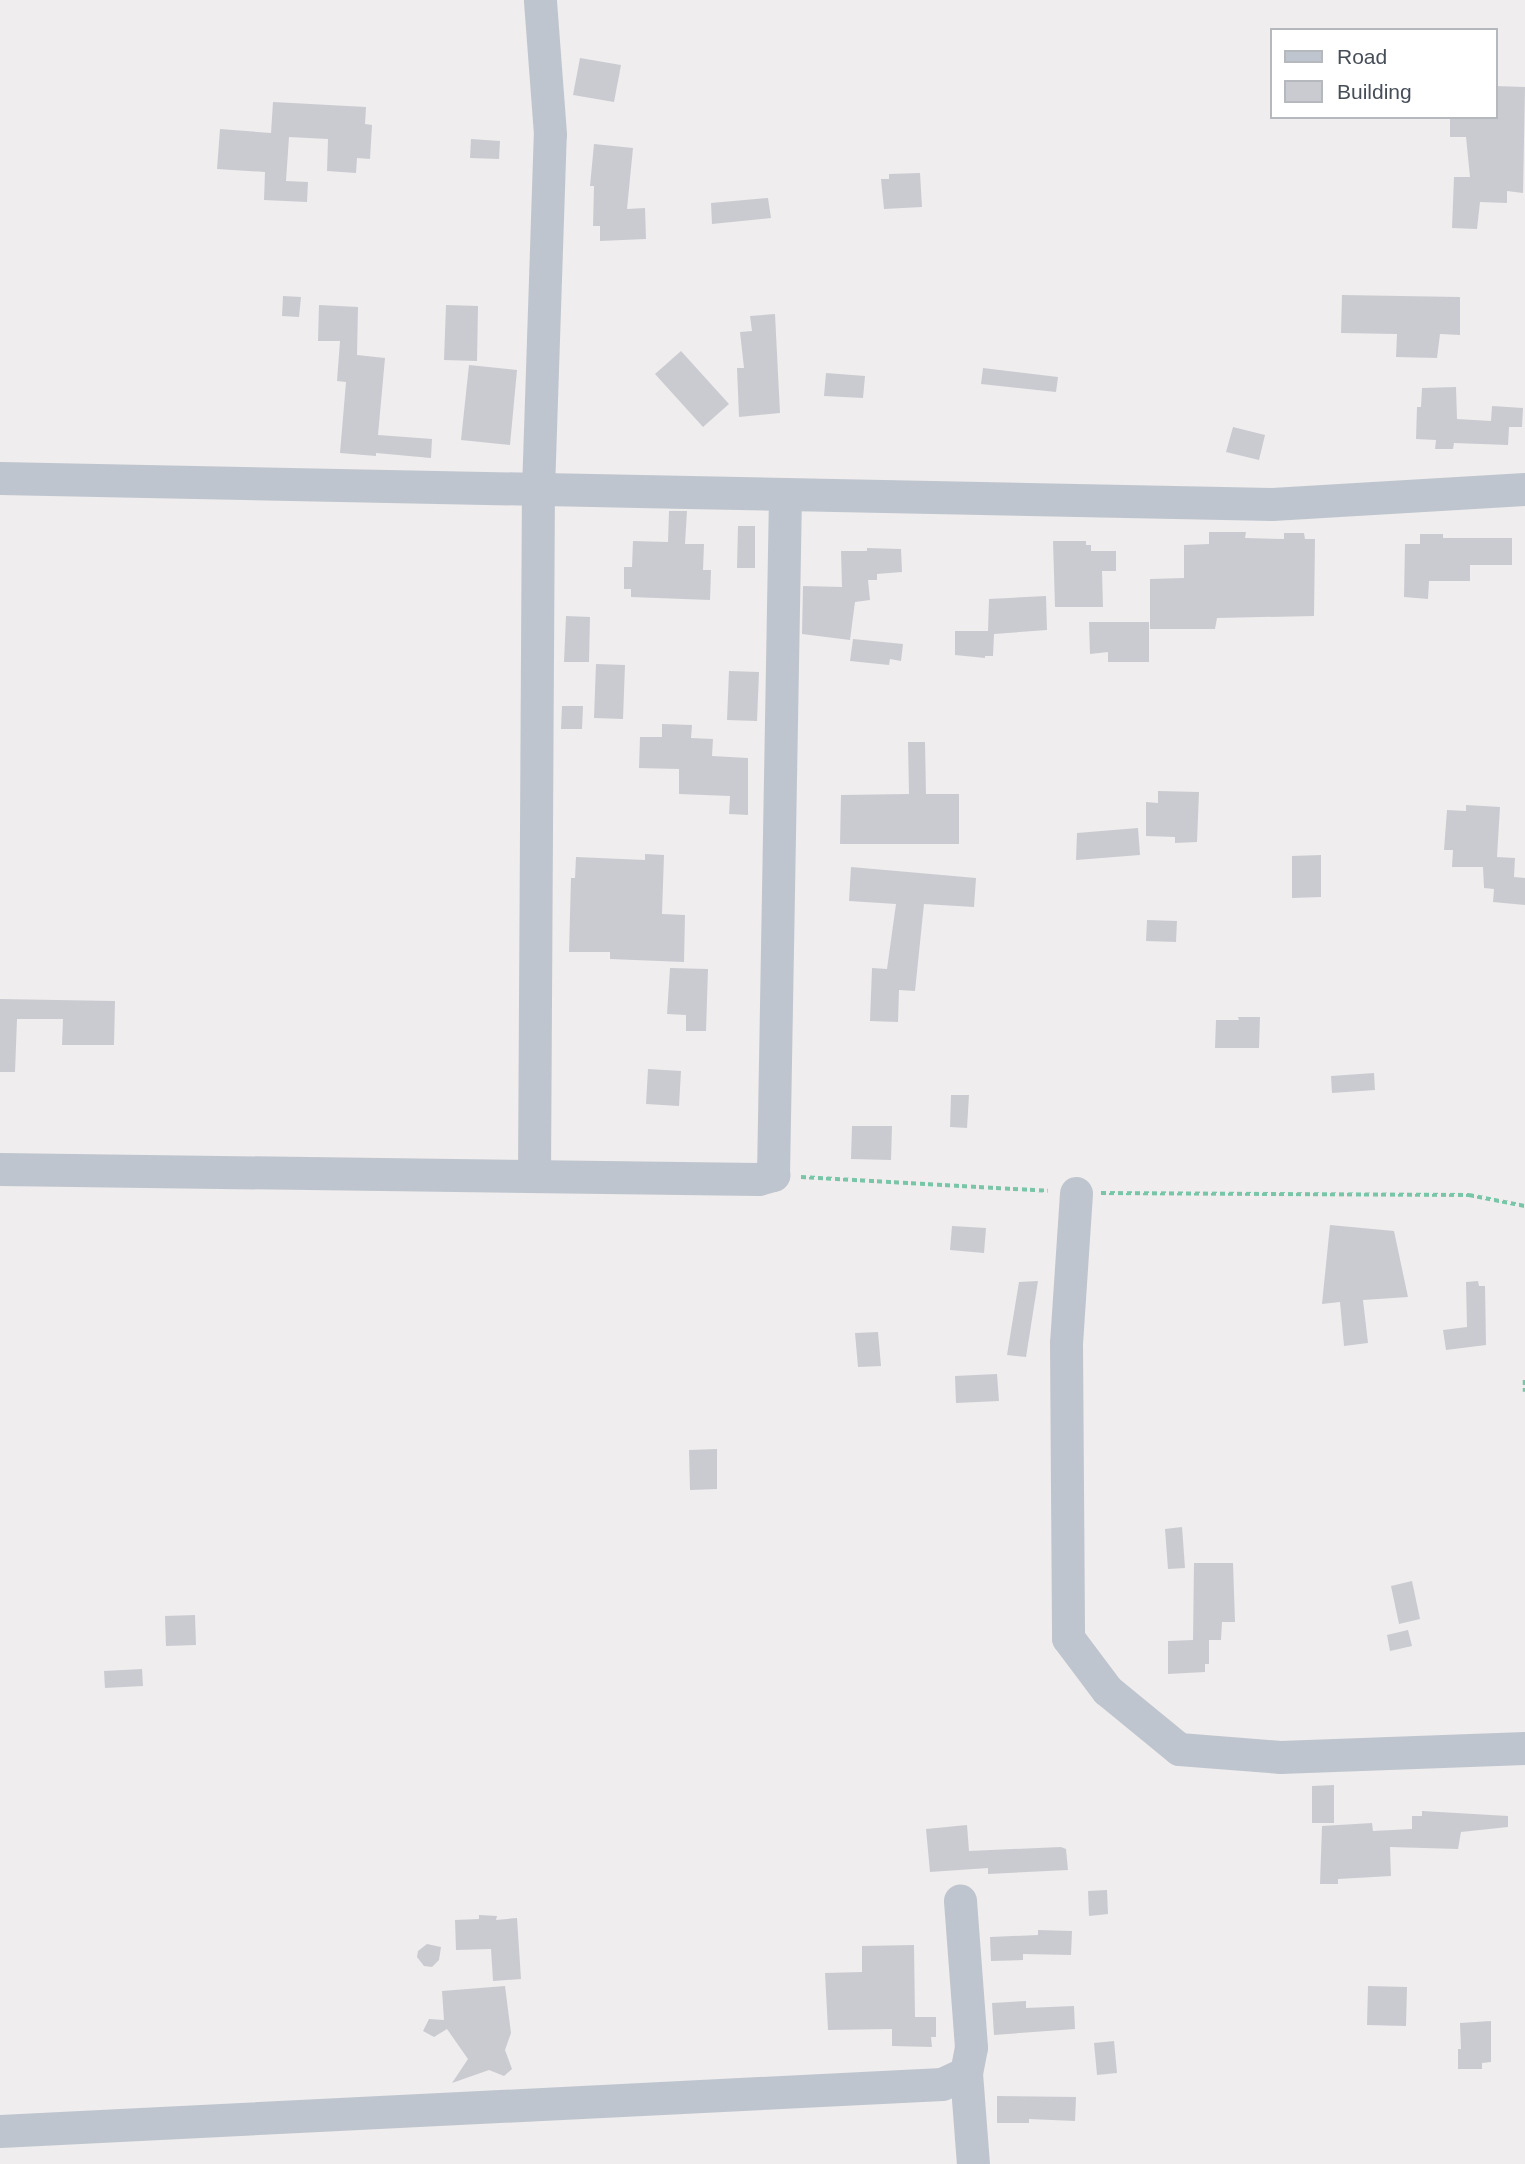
<!DOCTYPE html>
<html>
<head>
<meta charset="utf-8">
<style>
  body { margin:0 }
  #map { position:relative; width:1525px; height:2164px; overflow:hidden; background:#efeded; font-family:Arial,sans-serif }
  div>[style] { position:absolute }
  .building>* { inset:0; background:#cacbd1 }
  .path>* { height:3.5px; margin-top:-1.75px; transform-origin:0; background:repeating-linear-gradient(90deg,#79c5a8 0 5px,transparent 0 8.5px) }
  .minor>* { height:33px; margin:-16.5px; padding:0 16.5px; transform-origin:16.5px; border-radius:16.5px; background:#bfc5ce }
  span { translate:-50% -50%; white-space:nowrap; text-align:center; line-height:1.15; -webkit-text-stroke:6px #fff; paint-order:stroke }
  .legend { position:absolute; left:1270px; top:28px; width:228px; height:91px; box-sizing:border-box; background:#fff; border:2px solid #b5b8bc; margin:0; padding:9px 12px; list-style:none; font-size:21px; color:#474e58 }
  .legend li { display:flex; align-items:center; gap:14px; height:35px }
  .legend b { width:35px; border:2px solid #b5b8bc }
</style>
</head>
<body>
<div id="map">
  <div class="building">
    <i style="clip-path:polygon(580px 58px,621px 65px,614px 102px,573px 95px)"></i>
    <i style="clip-path:polygon(1495px 86px,1525px 87px,1523px 193px,1507px 191px,1507px 203px,1480px 202px,1477px 229px,1452px 228px,1454px 177px,1470px 177px,1466px 137px,1450px 137px,1450px 117px,1495px 117px)"></i>
    <i style="clip-path:polygon(273px 102px,366px 107px,365px 124px,372px 125px,370px 159px,357px 158px,356px 173px,327px 171px,328px 139px,289px 137px,286px 181px,308px 182px,307px 202px,264px 200px,265px 172px,217px 169px,220px 129px,271px 133px)"></i>
    <i style="clip-path:polygon(471px 139px,500px 141px,499px 159px,470px 158px)"></i>
    <i style="clip-path:polygon(594px 144px,633px 148px,627px 209px,645px 208px,646px 239px,600px 241px,600px 226px,593px 226px,594px 186px,590px 186px)"></i>
    <i style="clip-path:polygon(920px 173px,922px 207px,884px 209px,881px 179px,889px 179px,889px 174px)"></i>
    <i style="clip-path:polygon(768px 198px,771px 218px,712px 224px,711px 203px)"></i>
    <i style="clip-path:polygon(1342px 295px,1460px 297px,1460px 335px,1440px 334px,1437px 358px,1396px 357px,1397px 334px,1341px 333px)"></i>
    <i style="clip-path:polygon(283px 296px,301px 297px,299px 317px,282px 316px)"></i>
    <i style="clip-path:polygon(319px 305px,358px 307px,357px 355px,385px 358px,378px 435px,432px 439px,431px 458px,376px 453px,376px 456px,340px 453px,346px 382px,337px 381px,340px 341px,318px 341px)"></i>
    <i style="clip-path:polygon(446px 305px,478px 306px,477px 361px,444px 360px)"></i>
    <i style="clip-path:polygon(775px 314px,780px 413px,739px 417px,737px 368px,744px 368px,740px 332px,752px 331px,750px 316px)"></i>
    <i style="clip-path:polygon(681px 351px,729px 404px,703px 427px,655px 374px)"></i>
    <i style="clip-path:polygon(469px 365px,517px 370px,510px 445px,461px 440px)"></i>
    <i style="clip-path:polygon(983px 368px,1058px 377px,1056px 392px,981px 384px)"></i>
    <i style="clip-path:polygon(826px 373px,865px 376px,863px 398px,824px 396px)"></i>
    <i style="clip-path:polygon(1456px 387px,1457px 419px,1491px 421px,1492px 406px,1523px 408px,1522px 427px,1509px 427px,1508px 445px,1454px 443px,1453px 449px,1435px 449px,1436px 440px,1416px 439px,1417px 407px,1421px 407px,1422px 388px)"></i>
    <i style="clip-path:polygon(1233px 427px,1265px 435px,1259px 460px,1226px 452px)"></i>
    <i style="clip-path:polygon(669px 511px,687px 511px,685px 544px,704px 544px,703px 570px,711px 570px,710px 600px,631px 597px,631px 589px,624px 589px,624px 567px,632px 567px,633px 541px,668px 542px)"></i>
    <i style="clip-path:polygon(738px 526px,755px 526px,755px 568px,737px 568px)"></i>
    <i style="clip-path:polygon(1209px 532px,1246px 532px,1245px 538px,1284px 539px,1284px 533px,1304px 533px,1305px 539px,1315px 539px,1314px 616px,1217px 618px,1215px 629px,1150px 629px,1150px 579px,1184px 578px,1184px 545px,1209px 544px)"></i>
    <i style="clip-path:polygon(1420px 534px,1443px 534px,1443px 538px,1512px 538px,1512px 565px,1470px 565px,1470px 581px,1429px 581px,1428px 599px,1404px 597px,1405px 544px,1420px 544px)"></i>
    <i style="clip-path:polygon(1053px 541px,1086px 541px,1086px 545px,1091px 545px,1091px 551px,1116px 551px,1116px 571px,1102px 571px,1103px 607px,1055px 607px)"></i>
    <i style="clip-path:polygon(867px 548px,901px 549px,902px 572px,877px 574px,877px 580px,868px 580px,870px 600px,855px 602px,850px 640px,802px 634px,803px 586px,842px 587px,841px 551px,867px 551px)"></i>
    <i style="clip-path:polygon(1046px 596px,1047px 630px,994px 634px,993px 656px,985px 656px,985px 658px,955px 655px,955px 631px,988px 631px,989px 599px)"></i>
    <i style="clip-path:polygon(566px 616px,590px 617px,589px 662px,564px 662px)"></i>
    <i style="clip-path:polygon(1089px 622px,1149px 622px,1149px 662px,1108px 662px,1108px 652px,1090px 654px)"></i>
    <i style="clip-path:polygon(853px 639px,903px 644px,901px 661px,890px 659px,889px 665px,850px 661px)"></i>
    <i style="clip-path:polygon(596px 664px,625px 665px,623px 719px,594px 718px)"></i>
    <i style="clip-path:polygon(729px 671px,759px 672px,757px 721px,727px 720px)"></i>
    <i style="clip-path:polygon(562px 706px,583px 706px,582px 729px,561px 729px)"></i>
    <i style="clip-path:polygon(662px 724px,692px 725px,691px 738px,713px 739px,712px 756px,748px 758px,748px 815px,729px 814px,730px 796px,679px 794px,679px 769px,639px 768px,640px 737px,662px 737px)"></i>
    <i style="clip-path:polygon(908px 742px,925px 742px,926px 794px,959px 794px,959px 844px,840px 844px,841px 795px,909px 794px)"></i>
    <i style="clip-path:polygon(1158px 791px,1199px 792px,1197px 842px,1175px 843px,1175px 837px,1146px 836px,1146px 802px,1158px 803px)"></i>
    <i style="clip-path:polygon(1466px 805px,1500px 807px,1497px 857px,1515px 858px,1514px 877px,1525px 878px,1525px 905px,1493px 902px,1494px 889px,1484px 888px,1483px 867px,1452px 867px,1453px 850px,1444px 850px,1447px 810px,1466px 811px)"></i>
    <i style="clip-path:polygon(1138px 828px,1140px 855px,1076px 860px,1077px 833px)"></i>
    <i style="clip-path:polygon(645px 854px,664px 855px,662px 914px,685px 915px,684px 962px,610px 959px,610px 952px,569px 952px,571px 878px,575px 878px,576px 857px,645px 860px)"></i>
    <i style="clip-path:polygon(1321px 855px,1321px 897px,1292px 898px,1292px 856px)"></i>
    <i style="clip-path:polygon(851px 867px,976px 878px,974px 907px,924px 904px,915px 991px,899px 990px,898px 1022px,870px 1021px,872px 968px,887px 969px,896px 904px,849px 901px)"></i>
    <i style="clip-path:polygon(1147px 920px,1177px 921px,1176px 942px,1146px 941px)"></i>
    <i style="clip-path:polygon(670px 968px,708px 969px,706px 1031px,686px 1031px,686px 1015px,667px 1014px)"></i>
    <i style="clip-path:polygon(0 999px,115px 1001px,114px 1045px,62px 1045px,63px 1019px,17px 1019px,15px 1072px,0 1072px)"></i>
    <i style="clip-path:polygon(1238px 1017px,1260px 1017px,1259px 1048px,1215px 1048px,1216px 1020px,1239px 1020px)"></i>
    <i style="clip-path:polygon(648px 1069px,681px 1071px,679px 1106px,646px 1104px)"></i>
    <i style="clip-path:polygon(1374px 1073px,1375px 1090px,1332px 1093px,1331px 1076px)"></i>
    <i style="clip-path:polygon(951px 1095px,969px 1095px,967px 1128px,950px 1127px)"></i>
    <i style="clip-path:polygon(852px 1126px,892px 1126px,891px 1160px,851px 1159px)"></i>
    <i style="clip-path:polygon(1330px 1225px,1394px 1231px,1408px 1297px,1363px 1300px,1368px 1343px,1344px 1346px,1340px 1302px,1322px 1304px)"></i>
    <i style="clip-path:polygon(952px 1226px,986px 1228px,984px 1253px,950px 1250px)"></i>
    <i style="clip-path:polygon(1038px 1281px,1026px 1357px,1007px 1355px,1019px 1282px)"></i>
    <i style="clip-path:polygon(1478px 1281px,1479px 1286px,1485px 1286px,1486px 1345px,1446px 1350px,1443px 1330px,1467px 1327px,1466px 1282px)"></i>
    <i style="clip-path:polygon(878px 1332px,881px 1366px,858px 1367px,855px 1333px)"></i>
    <i style="clip-path:polygon(997px 1374px,999px 1401px,956px 1403px,955px 1376px)"></i>
    <i style="clip-path:polygon(717px 1449px,717px 1489px,690px 1490px,689px 1450px)"></i>
    <i style="clip-path:polygon(1182px 1527px,1185px 1568px,1168px 1569px,1165px 1529px)"></i>
    <i style="clip-path:polygon(1194px 1563px,1233px 1563px,1235px 1622px,1222px 1622px,1221px 1640px,1209px 1640px,1209px 1664px,1205px 1664px,1205px 1672px,1168px 1674px,1168px 1641px,1193px 1640px)"></i>
    <i style="clip-path:polygon(1412px 1581px,1420px 1619px,1399px 1624px,1391px 1586px)"></i>
    <i style="clip-path:polygon(195px 1615px,196px 1645px,166px 1646px,165px 1616px)"></i>
    <i style="clip-path:polygon(1408px 1630px,1412px 1646px,1390px 1651px,1387px 1635px)"></i>
    <i style="clip-path:polygon(142px 1669px,143px 1686px,105px 1688px,104px 1671px)"></i>
    <i style="clip-path:polygon(1334px 1785px,1334px 1823px,1312px 1823px,1312px 1786px)"></i>
    <i style="clip-path:polygon(1422px 1811px,1508px 1816px,1508px 1827px,1461px 1832px,1458px 1849px,1390px 1847px,1391px 1876px,1338px 1879px,1338px 1884px,1320px 1884px,1322px 1826px,1372px 1823px,1373px 1831px,1412px 1829px,1412px 1816px,1422px 1816px)"></i>
    <i style="clip-path:polygon(967px 1825px,969px 1851px,1061px 1847px,1066px 1849px,1068px 1870px,988px 1874px,988px 1868px,930px 1872px,926px 1829px)"></i>
    <i style="clip-path:polygon(1107px 1890px,1108px 1914px,1089px 1916px,1088px 1891px)"></i>
    <i style="clip-path:polygon(479px 1915px,497px 1916px,496px 1920px,517px 1918px,521px 1979px,493px 1981px,491px 1949px,456px 1950px,455px 1920px,479px 1919px)"></i>
    <i style="clip-path:polygon(1038px 1930px,1072px 1931px,1071px 1955px,1023px 1954px,1023px 1960px,991px 1961px,990px 1937px,1038px 1935px)"></i>
    <i style="clip-path:polygon(427px 1944px,441px 1947px,439px 1960px,432px 1967px,424px 1966px,417px 1957px,418px 1951px)"></i>
    <i style="clip-path:polygon(914px 1945px,915px 2017px,936px 2017px,936px 2037px,931px 2037px,932px 2047px,892px 2046px,892px 2029px,828px 2030px,825px 1973px,862px 1972px,862px 1946px)"></i>
    <i style="clip-path:polygon(505px 1986px,511px 2033px,505px 2050px,512px 2069px,504px 2076px,489px 2070px,452px 2083px,468px 2059px,447px 2029px,434px 2037px,423px 2031px,429px 2019px,444px 2020px,442px 1991px)"></i>
    <i style="clip-path:polygon(1368px 1986px,1407px 1987px,1406px 2026px,1367px 2025px)"></i>
    <i style="clip-path:polygon(1026px 2001px,1026px 2008px,1074px 2006px,1075px 2029px,994px 2035px,992px 2003px)"></i>
    <i style="clip-path:polygon(1491px 2021px,1491px 2062px,1482px 2063px,1482px 2069px,1458px 2069px,1458px 2049px,1461px 2049px,1460px 2023px)"></i>
    <i style="clip-path:polygon(1114px 2041px,1117px 2073px,1097px 2075px,1094px 2043px)"></i>
    <i style="clip-path:polygon(997px 2096px,1076px 2097px,1075px 2121px,1029px 2119px,1029px 2123px,997px 2123px)"></i>
  </div>
  <div class="path">
    <i style="left:801px;top:1177px;width:247px;rotate:3.2deg"></i>
    <i style="left:1101px;top:1193px;width:368px;rotate:0.3deg"></i>
    <i style="left:1469px;top:1195px;width:57px;rotate:11.1deg"></i>
    <i style="left:1525px;top:1380px;width:12px;rotate:90deg"></i>
  </div>
  <div class="minor">
    <i style="left:0;top:478px;width:1272px;rotate:1.17deg"></i>
    <i style="left:1272px;top:504px;width:253px;rotate:-3.4deg"></i>
    <i style="left:0;top:1169px;width:758px;rotate:0.76deg"></i>
    <i style="left:758px;top:1179px;width:16px;rotate:-15deg"></i>
    <i style="left:773px;top:1175px;width:681px;rotate:-88.99deg"></i>
    <i style="left:534px;top:1176px;width:686px;rotate:-89.67deg"></i>
    <i style="left:538px;top:490px;width:356px;rotate:-88.1deg"></i>
    <i style="left:550px;top:134px;width:134px;rotate:-94.3deg"></i>
    <i style="left:1076px;top:1193px;width:150px;rotate:93.8deg"></i>
    <i style="left:1066px;top:1343px;width:295px;rotate:89.6deg"></i>
    <i style="left:1068px;top:1638px;width:65px;rotate:53.1deg"></i>
    <i style="left:1107px;top:1690px;width:93px;rotate:39.3deg"></i>
    <i style="left:1179px;top:1749px;width:101px;rotate:4.5deg"></i>
    <i style="left:1280px;top:1757px;width:245px;rotate:-2.1deg"></i>
    <i style="left:966px;top:2073px;width:91px;rotate:85.6deg"></i>
    <i style="left:0;top:2131px;width:943px;rotate:-2.86deg"></i>
    <i style="left:942px;top:2084px;width:26px;rotate:-25deg"></i>
    <i style="left:966px;top:2073px;width:26px;rotate:-79deg"></i>
    <i style="left:971px;top:2047px;width:147px;rotate:-94.3deg"></i>
  </div>
  <ul class="legend">
  <li><b style="height:9px;background:#bfc5ce"></b>Road</li>
  <li><b style="height:19px;background:#cacbd1"></b>Building</li>
  </ul>
</div>
</body>
</html>
